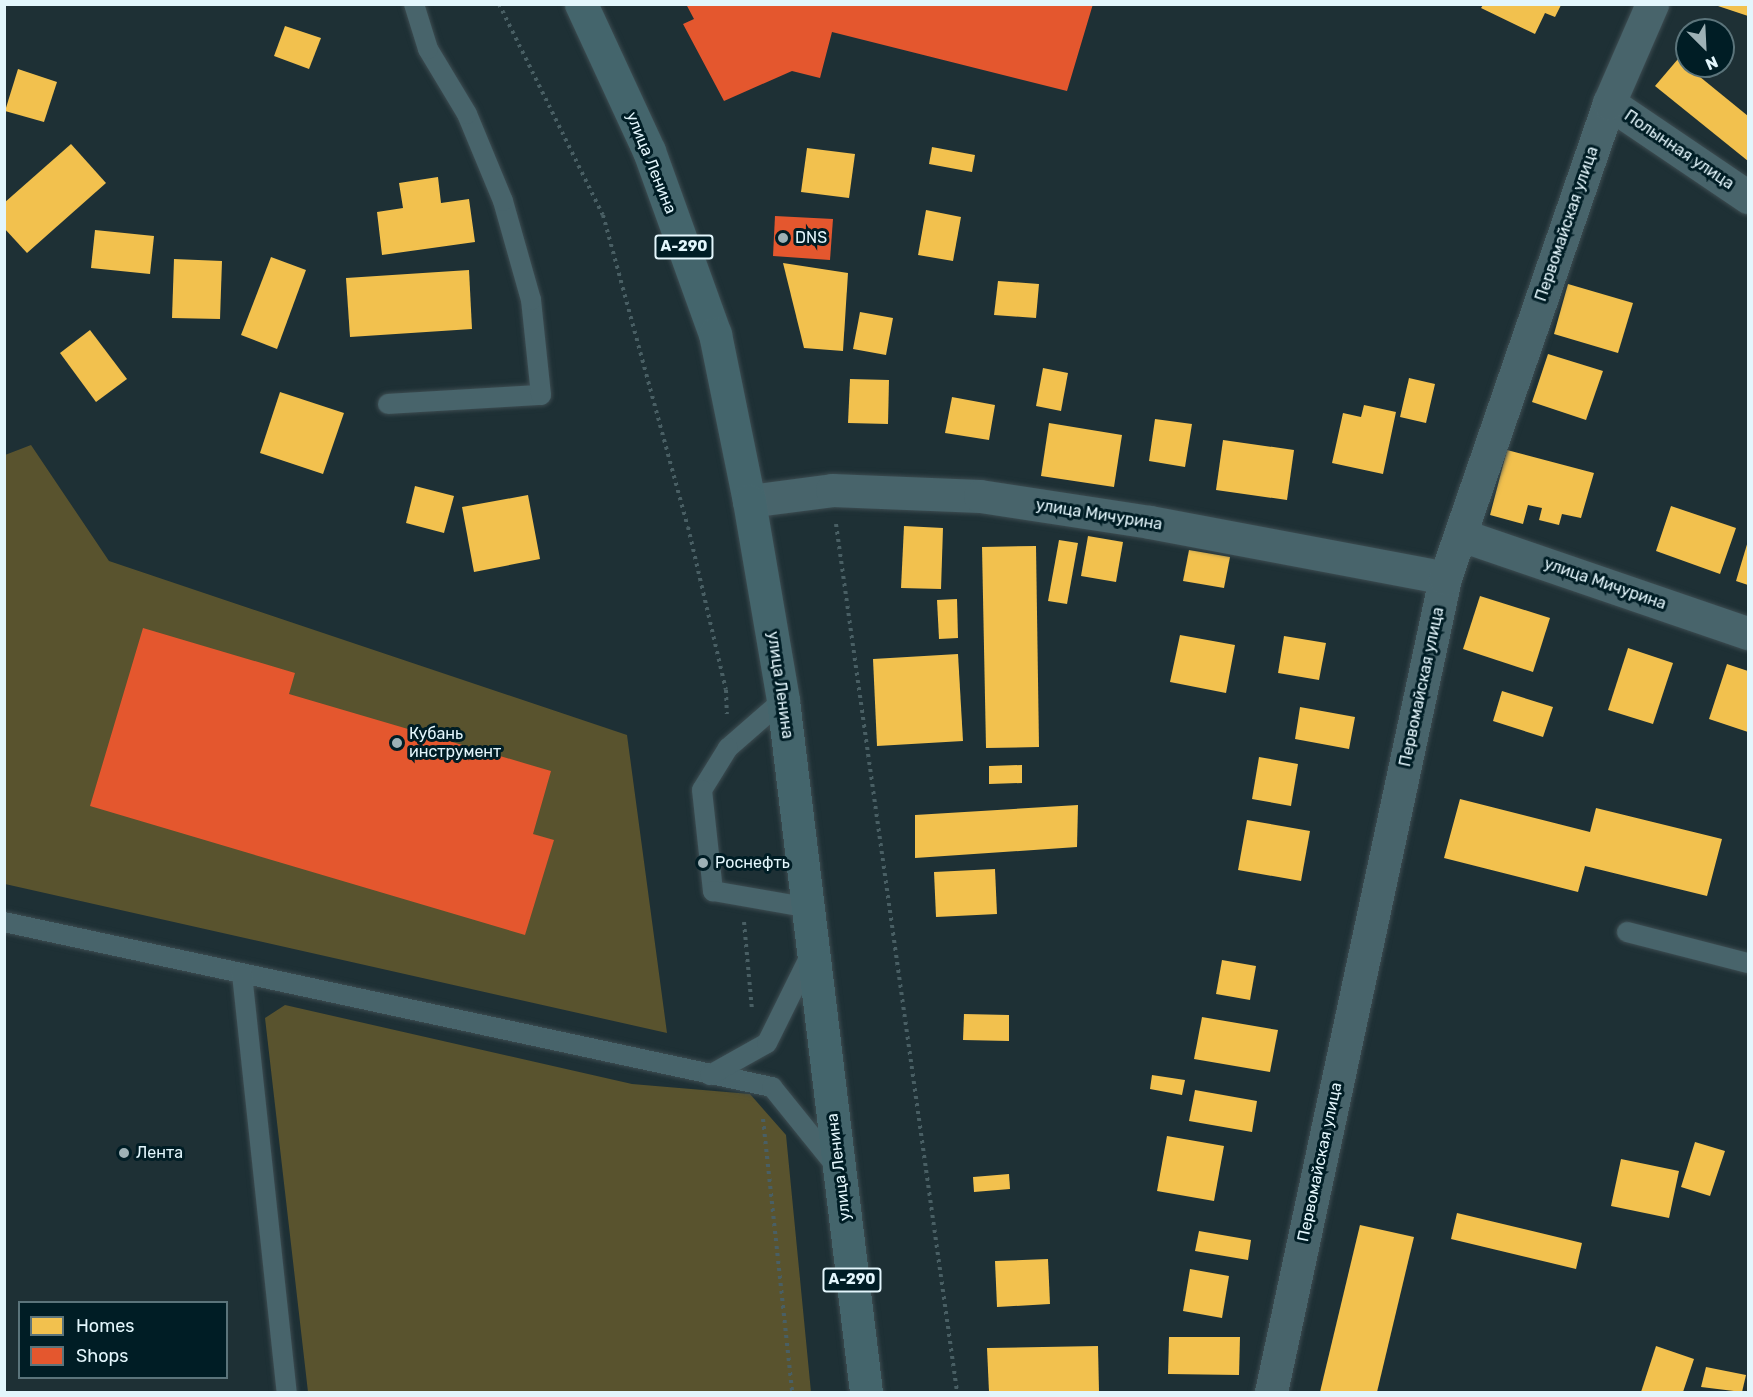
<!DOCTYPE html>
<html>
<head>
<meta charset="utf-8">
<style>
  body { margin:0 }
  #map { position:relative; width:1753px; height:1397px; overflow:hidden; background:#1e3035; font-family:Rubik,sans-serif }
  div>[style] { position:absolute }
  .green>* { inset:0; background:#59532e }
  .homes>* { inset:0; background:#f2c14e }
  .shops>* { inset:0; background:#e4572e }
  .path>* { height:4px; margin-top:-2px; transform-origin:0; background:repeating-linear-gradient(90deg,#495f64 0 3px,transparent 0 7.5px) }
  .roads { filter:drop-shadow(0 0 2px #3d4c51) drop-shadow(0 0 2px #3d4c51) }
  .lane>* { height:20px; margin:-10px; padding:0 10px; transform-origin:10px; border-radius:10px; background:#48646b }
  .street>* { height:33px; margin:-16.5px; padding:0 16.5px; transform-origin:16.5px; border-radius:16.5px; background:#48646b }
  .highway>* { height:33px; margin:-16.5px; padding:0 16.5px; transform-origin:16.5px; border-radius:16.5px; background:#44656c }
  .dots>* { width:16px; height:16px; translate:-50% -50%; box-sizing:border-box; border:3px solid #001d25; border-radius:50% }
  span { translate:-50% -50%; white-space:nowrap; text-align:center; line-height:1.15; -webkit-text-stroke:6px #001d25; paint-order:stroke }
  .shield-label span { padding:2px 4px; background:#001d25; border:2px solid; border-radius:4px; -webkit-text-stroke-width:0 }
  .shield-label { font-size:15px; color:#e3f6fc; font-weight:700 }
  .street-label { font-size:16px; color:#e3f6fc }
  .poi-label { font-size:16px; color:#e3f6fc }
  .left { translate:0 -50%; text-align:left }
  .frame { position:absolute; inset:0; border:6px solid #e3f6fc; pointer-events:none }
  .legend { position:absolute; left:18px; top:1301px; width:210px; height:78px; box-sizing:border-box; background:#001d25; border:2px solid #5b747b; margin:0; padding:8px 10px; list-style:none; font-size:18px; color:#e3f6fc }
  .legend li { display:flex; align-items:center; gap:12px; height:30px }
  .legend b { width:30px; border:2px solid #5b747b }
  .north { position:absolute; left:1675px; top:18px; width:60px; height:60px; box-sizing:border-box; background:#001d25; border:2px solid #5b747b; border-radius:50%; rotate:156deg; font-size:16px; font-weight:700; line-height:24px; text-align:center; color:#e3f6fc }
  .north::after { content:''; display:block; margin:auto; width:21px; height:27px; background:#9eb1b6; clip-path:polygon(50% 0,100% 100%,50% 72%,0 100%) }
</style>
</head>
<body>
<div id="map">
  <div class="green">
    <i style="clip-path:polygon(31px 445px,109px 561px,627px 735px,667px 1033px,5px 884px,5px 455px)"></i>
    <i style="clip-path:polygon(285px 1005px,632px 1084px,750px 1094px,786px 1135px,811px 1392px,308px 1392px,265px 1018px)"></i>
  </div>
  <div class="homes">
    <i style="clip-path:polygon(1715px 4px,1748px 4px,1748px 16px,1715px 5px)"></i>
    <i style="clip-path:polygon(1483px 5px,1561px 5px,1555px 17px,1545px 13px,1535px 34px,1481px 8px)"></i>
    <i style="clip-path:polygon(285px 26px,321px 38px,309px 69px,274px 56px)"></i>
    <i style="clip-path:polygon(1678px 59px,1748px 116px,1748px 161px,1655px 86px)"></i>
    <i style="clip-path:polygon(18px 69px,57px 82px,44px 122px,5px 111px)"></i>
    <i style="clip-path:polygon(71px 144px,106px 183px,27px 253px,4px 228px,4px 203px)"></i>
    <i style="clip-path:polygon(932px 147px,975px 155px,972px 172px,929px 164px)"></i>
    <i style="clip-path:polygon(807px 148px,855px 154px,849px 198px,801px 192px)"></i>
    <i style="clip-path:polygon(438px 177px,441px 203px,469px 199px,475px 242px,382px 255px,377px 212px,403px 208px,399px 183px)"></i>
    <i style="clip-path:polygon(926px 210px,961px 217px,953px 261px,918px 255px)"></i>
    <i style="clip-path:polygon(95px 230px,154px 236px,150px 274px,91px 268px)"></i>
    <i style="clip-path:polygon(271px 257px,306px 270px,277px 349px,241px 335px)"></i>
    <i style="clip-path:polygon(174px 259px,222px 261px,220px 319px,172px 318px)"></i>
    <i style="clip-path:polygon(783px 263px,848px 273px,843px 351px,804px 348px)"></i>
    <i style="clip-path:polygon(469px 270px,472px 329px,350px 337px,346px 278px)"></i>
    <i style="clip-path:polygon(998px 281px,1039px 284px,1036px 318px,994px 315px)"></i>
    <i style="clip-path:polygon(1568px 284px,1633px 303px,1618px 353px,1554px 334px)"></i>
    <i style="clip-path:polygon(860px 312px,893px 318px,886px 355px,853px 349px)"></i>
    <i style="clip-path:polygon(90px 330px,127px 379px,96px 402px,60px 353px)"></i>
    <i style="clip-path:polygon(1548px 354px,1603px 371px,1586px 420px,1532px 402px)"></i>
    <i style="clip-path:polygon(1043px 368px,1068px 373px,1061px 411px,1036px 406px)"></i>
    <i style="clip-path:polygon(1409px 378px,1435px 384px,1426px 423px,1400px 417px)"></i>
    <i style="clip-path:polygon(850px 379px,889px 380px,888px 424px,848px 423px)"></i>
    <i style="clip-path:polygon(280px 392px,344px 413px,323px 474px,260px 453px)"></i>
    <i style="clip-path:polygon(952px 397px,995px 405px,989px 440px,945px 433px)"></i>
    <i style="clip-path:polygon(1364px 405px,1396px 412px,1383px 474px,1332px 463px,1343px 413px,1361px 417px)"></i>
    <i style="clip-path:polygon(1155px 419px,1192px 424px,1185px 467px,1149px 461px)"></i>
    <i style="clip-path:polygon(1049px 423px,1122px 435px,1114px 487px,1041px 476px)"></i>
    <i style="clip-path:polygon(1223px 440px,1294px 450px,1287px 500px,1216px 490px)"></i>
    <i style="clip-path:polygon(1507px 450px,1594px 473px,1581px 518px,1562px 514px,1559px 525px,1539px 520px,1542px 508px,1528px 505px,1523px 524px,1490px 515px)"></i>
    <i style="clip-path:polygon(415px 486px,454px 496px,444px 533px,406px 523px)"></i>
    <i style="clip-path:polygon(528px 495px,540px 559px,474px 572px,462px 507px)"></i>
    <i style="clip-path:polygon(1671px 506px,1736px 528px,1720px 574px,1656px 551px)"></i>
    <i style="clip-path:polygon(904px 526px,943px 528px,941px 589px,901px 588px)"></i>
    <i style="clip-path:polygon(1088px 536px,1123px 542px,1116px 582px,1081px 576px)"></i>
    <i style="clip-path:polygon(1059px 540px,1078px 543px,1067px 604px,1048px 601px)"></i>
    <i style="clip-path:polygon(1748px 541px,1748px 585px,1736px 581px)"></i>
    <i style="clip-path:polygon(1036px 546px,1039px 747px,986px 748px,982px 547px)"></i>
    <i style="clip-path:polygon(1189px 550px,1230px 557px,1224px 588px,1183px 581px)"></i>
    <i style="clip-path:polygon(1480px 596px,1550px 618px,1533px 672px,1463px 649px)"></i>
    <i style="clip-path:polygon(957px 599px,958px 638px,939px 639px,937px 600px)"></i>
    <i style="clip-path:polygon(1180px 635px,1235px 645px,1226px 693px,1170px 682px)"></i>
    <i style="clip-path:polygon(1284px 636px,1326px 643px,1319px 680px,1278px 673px)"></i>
    <i style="clip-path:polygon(1628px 648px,1673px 663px,1653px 724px,1608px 710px)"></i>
    <i style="clip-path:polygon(958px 654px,963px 741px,877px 746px,873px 659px)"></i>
    <i style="clip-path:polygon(1727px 664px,1748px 671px,1748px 732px,1709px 719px)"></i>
    <i style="clip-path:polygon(1502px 691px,1553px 707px,1543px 737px,1493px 721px)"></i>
    <i style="clip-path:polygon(1300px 707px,1355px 717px,1349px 749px,1295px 739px)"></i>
    <i style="clip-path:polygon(1259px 757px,1298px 764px,1291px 806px,1252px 799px)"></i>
    <i style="clip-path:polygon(1022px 765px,1022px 783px,989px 784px,989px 766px)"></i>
    <i style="clip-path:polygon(1460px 799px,1590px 832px,1596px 808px,1722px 839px,1707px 896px,1585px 866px,1578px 892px,1444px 858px)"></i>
    <i style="clip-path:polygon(1078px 805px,1077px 847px,915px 858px,915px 815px)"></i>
    <i style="clip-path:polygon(1247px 820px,1310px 831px,1301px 881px,1238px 870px)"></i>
    <i style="clip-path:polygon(995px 869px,997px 914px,936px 917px,934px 872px)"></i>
    <i style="clip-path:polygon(1222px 960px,1256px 966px,1250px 1000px,1216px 994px)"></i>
    <i style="clip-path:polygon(964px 1014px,1009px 1015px,1009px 1041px,963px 1040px)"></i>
    <i style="clip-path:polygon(1202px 1017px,1278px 1030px,1270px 1072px,1194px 1059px)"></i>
    <i style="clip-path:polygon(1152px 1075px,1185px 1080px,1182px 1095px,1150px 1089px)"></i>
    <i style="clip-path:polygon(1195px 1090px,1257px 1101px,1252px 1132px,1189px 1121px)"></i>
    <i style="clip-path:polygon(1167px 1136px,1224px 1146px,1214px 1201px,1157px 1191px)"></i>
    <i style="clip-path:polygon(1695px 1142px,1725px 1151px,1710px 1196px,1681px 1187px)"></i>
    <i style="clip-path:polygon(1621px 1159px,1679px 1171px,1669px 1218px,1611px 1206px)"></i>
    <i style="clip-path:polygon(1009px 1174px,1010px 1189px,974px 1192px,973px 1177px)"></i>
    <i style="clip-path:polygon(1457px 1213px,1582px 1243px,1576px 1269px,1451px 1239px)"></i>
    <i style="clip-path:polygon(1360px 1225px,1414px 1237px,1377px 1392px,1320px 1392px)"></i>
    <i style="clip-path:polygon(1199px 1231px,1251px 1240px,1248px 1260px,1195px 1251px)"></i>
    <i style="clip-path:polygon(1048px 1259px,1050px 1304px,997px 1307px,995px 1261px)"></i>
    <i style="clip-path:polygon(1190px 1269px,1229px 1276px,1222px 1318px,1183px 1311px)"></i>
    <i style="clip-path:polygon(1169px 1337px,1240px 1337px,1239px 1375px,1168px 1374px)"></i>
    <i style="clip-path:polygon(1098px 1346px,1099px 1392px,989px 1392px,987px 1348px)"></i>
    <i style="clip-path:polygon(1656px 1346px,1694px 1359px,1683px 1392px,1641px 1392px)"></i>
    <i style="clip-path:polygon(1706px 1367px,1746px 1375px,1742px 1392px,1701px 1387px)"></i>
  </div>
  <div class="shops">
    <i style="clip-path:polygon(686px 4px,1093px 4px,1067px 91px,832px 32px,820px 78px,792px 71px,724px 101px,683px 24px,694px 19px)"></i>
    <i style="clip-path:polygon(775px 216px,833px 219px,830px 260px,773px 256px)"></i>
    <i style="clip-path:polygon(143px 628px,295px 673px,289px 694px,551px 771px,533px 834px,554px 840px,525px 935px,90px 806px)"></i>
  </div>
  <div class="path">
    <i style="left:499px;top:4px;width:235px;rotate:63.8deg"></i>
    <i style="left:603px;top:215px;width:323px;rotate:74.8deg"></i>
    <i style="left:688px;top:527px;width:167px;rotate:76.9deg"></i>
    <i style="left:726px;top:690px;width:24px;rotate:88deg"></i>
    <i style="left:836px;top:524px;width:876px;rotate:82.06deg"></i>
    <i style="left:744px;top:922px;width:88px;rotate:84.8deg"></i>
    <i style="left:763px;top:1119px;width:275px;rotate:83.9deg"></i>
  </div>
  <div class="roads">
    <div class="lane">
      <i style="left:388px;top:404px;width:153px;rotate:-3.4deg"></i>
      <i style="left:541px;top:395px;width:96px;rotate:-96deg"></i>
      <i style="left:531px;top:300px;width:103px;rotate:-105.8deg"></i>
      <i style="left:503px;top:201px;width:94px;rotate:-112.5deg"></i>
      <i style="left:467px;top:114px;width:76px;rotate:-121deg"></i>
      <i style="left:428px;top:49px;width:47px;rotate:-107.3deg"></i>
      <i style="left:783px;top:700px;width:73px;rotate:138.9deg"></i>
      <i style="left:728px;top:748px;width:49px;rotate:121.8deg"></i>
      <i style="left:702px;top:790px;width:102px;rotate:83.8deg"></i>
      <i style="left:713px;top:891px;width:98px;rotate:9.9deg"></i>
      <i style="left:4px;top:922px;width:786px;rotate:12.13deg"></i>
      <i style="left:772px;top:1087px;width:100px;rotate:51.1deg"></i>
      <i style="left:1627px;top:932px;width:125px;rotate:14.4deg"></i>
      <i style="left:242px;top:974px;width:420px;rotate:83.9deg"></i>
      <i style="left:710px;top:1075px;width:65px;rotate:-29.3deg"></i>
      <i style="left:767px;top:1043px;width:99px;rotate:-63.7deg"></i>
    </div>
    <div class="street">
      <i style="left:1609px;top:103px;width:168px;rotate:34.1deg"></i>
      <i style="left:749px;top:501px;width:84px;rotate:-7.5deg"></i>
      <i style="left:832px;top:490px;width:148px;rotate:2.3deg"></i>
      <i style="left:980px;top:496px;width:172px;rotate:8.7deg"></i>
      <i style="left:1150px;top:522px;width:300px;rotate:10.7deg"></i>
      <i style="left:1461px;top:535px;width:303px;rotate:18.9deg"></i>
      <i style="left:1271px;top:1392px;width:832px;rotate:-77.93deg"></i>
      <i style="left:1445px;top:578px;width:503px;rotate:-70.95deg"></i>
      <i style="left:1609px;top:103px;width:108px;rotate:-66.5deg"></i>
    </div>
    <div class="highway">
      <i style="left:581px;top:4px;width:162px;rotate:65.2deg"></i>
      <i style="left:649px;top:151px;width:195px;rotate:70.2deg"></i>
      <i style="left:715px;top:334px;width:170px;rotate:78.5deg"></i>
      <i style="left:749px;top:501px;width:202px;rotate:80.3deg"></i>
      <i style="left:783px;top:700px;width:697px;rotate:83.16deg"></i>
    </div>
  </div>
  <div class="dots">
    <i style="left:783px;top:238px;background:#9eb1b6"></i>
    <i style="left:397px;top:743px;background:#9eb1b6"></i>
    <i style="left:703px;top:863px;background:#9eb1b6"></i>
    <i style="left:124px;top:1153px;background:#9eb1b6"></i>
  </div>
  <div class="shield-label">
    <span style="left:684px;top:247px">А-290</span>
    <span style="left:852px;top:1280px">А-290</span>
  </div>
  <div class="street-label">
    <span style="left:1679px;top:150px;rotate:34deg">Полынная улица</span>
    <span style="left:651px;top:163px;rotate:68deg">улица Ленина</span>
    <span style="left:1567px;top:224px;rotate:-71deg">Первомайская улица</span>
    <span style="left:1099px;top:515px;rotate:9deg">улица Мичурина</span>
    <span style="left:1605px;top:584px;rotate:19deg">улица Мичурина</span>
    <span style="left:780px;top:685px;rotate:82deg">улица Ленина</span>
    <span style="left:1422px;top:687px;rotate:-78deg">Первомайская улица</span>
    <span style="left:1320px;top:1162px;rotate:-78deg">Первомайская улица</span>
    <span style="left:839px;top:1167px;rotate:-97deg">улица Ленина</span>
  </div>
  <div class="poi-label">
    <span class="left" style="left:795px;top:238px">DNS</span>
    <span class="left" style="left:409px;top:743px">Кубань<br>инструмент</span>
    <span class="left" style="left:715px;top:863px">Роснефть</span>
    <span class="left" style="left:136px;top:1153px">Лента</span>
  </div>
  <div class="frame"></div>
  <ul class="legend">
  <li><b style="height:16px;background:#f2c14e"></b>Homes</li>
  <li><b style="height:16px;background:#e4572e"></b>Shops</li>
  </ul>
  <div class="north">N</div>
</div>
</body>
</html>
